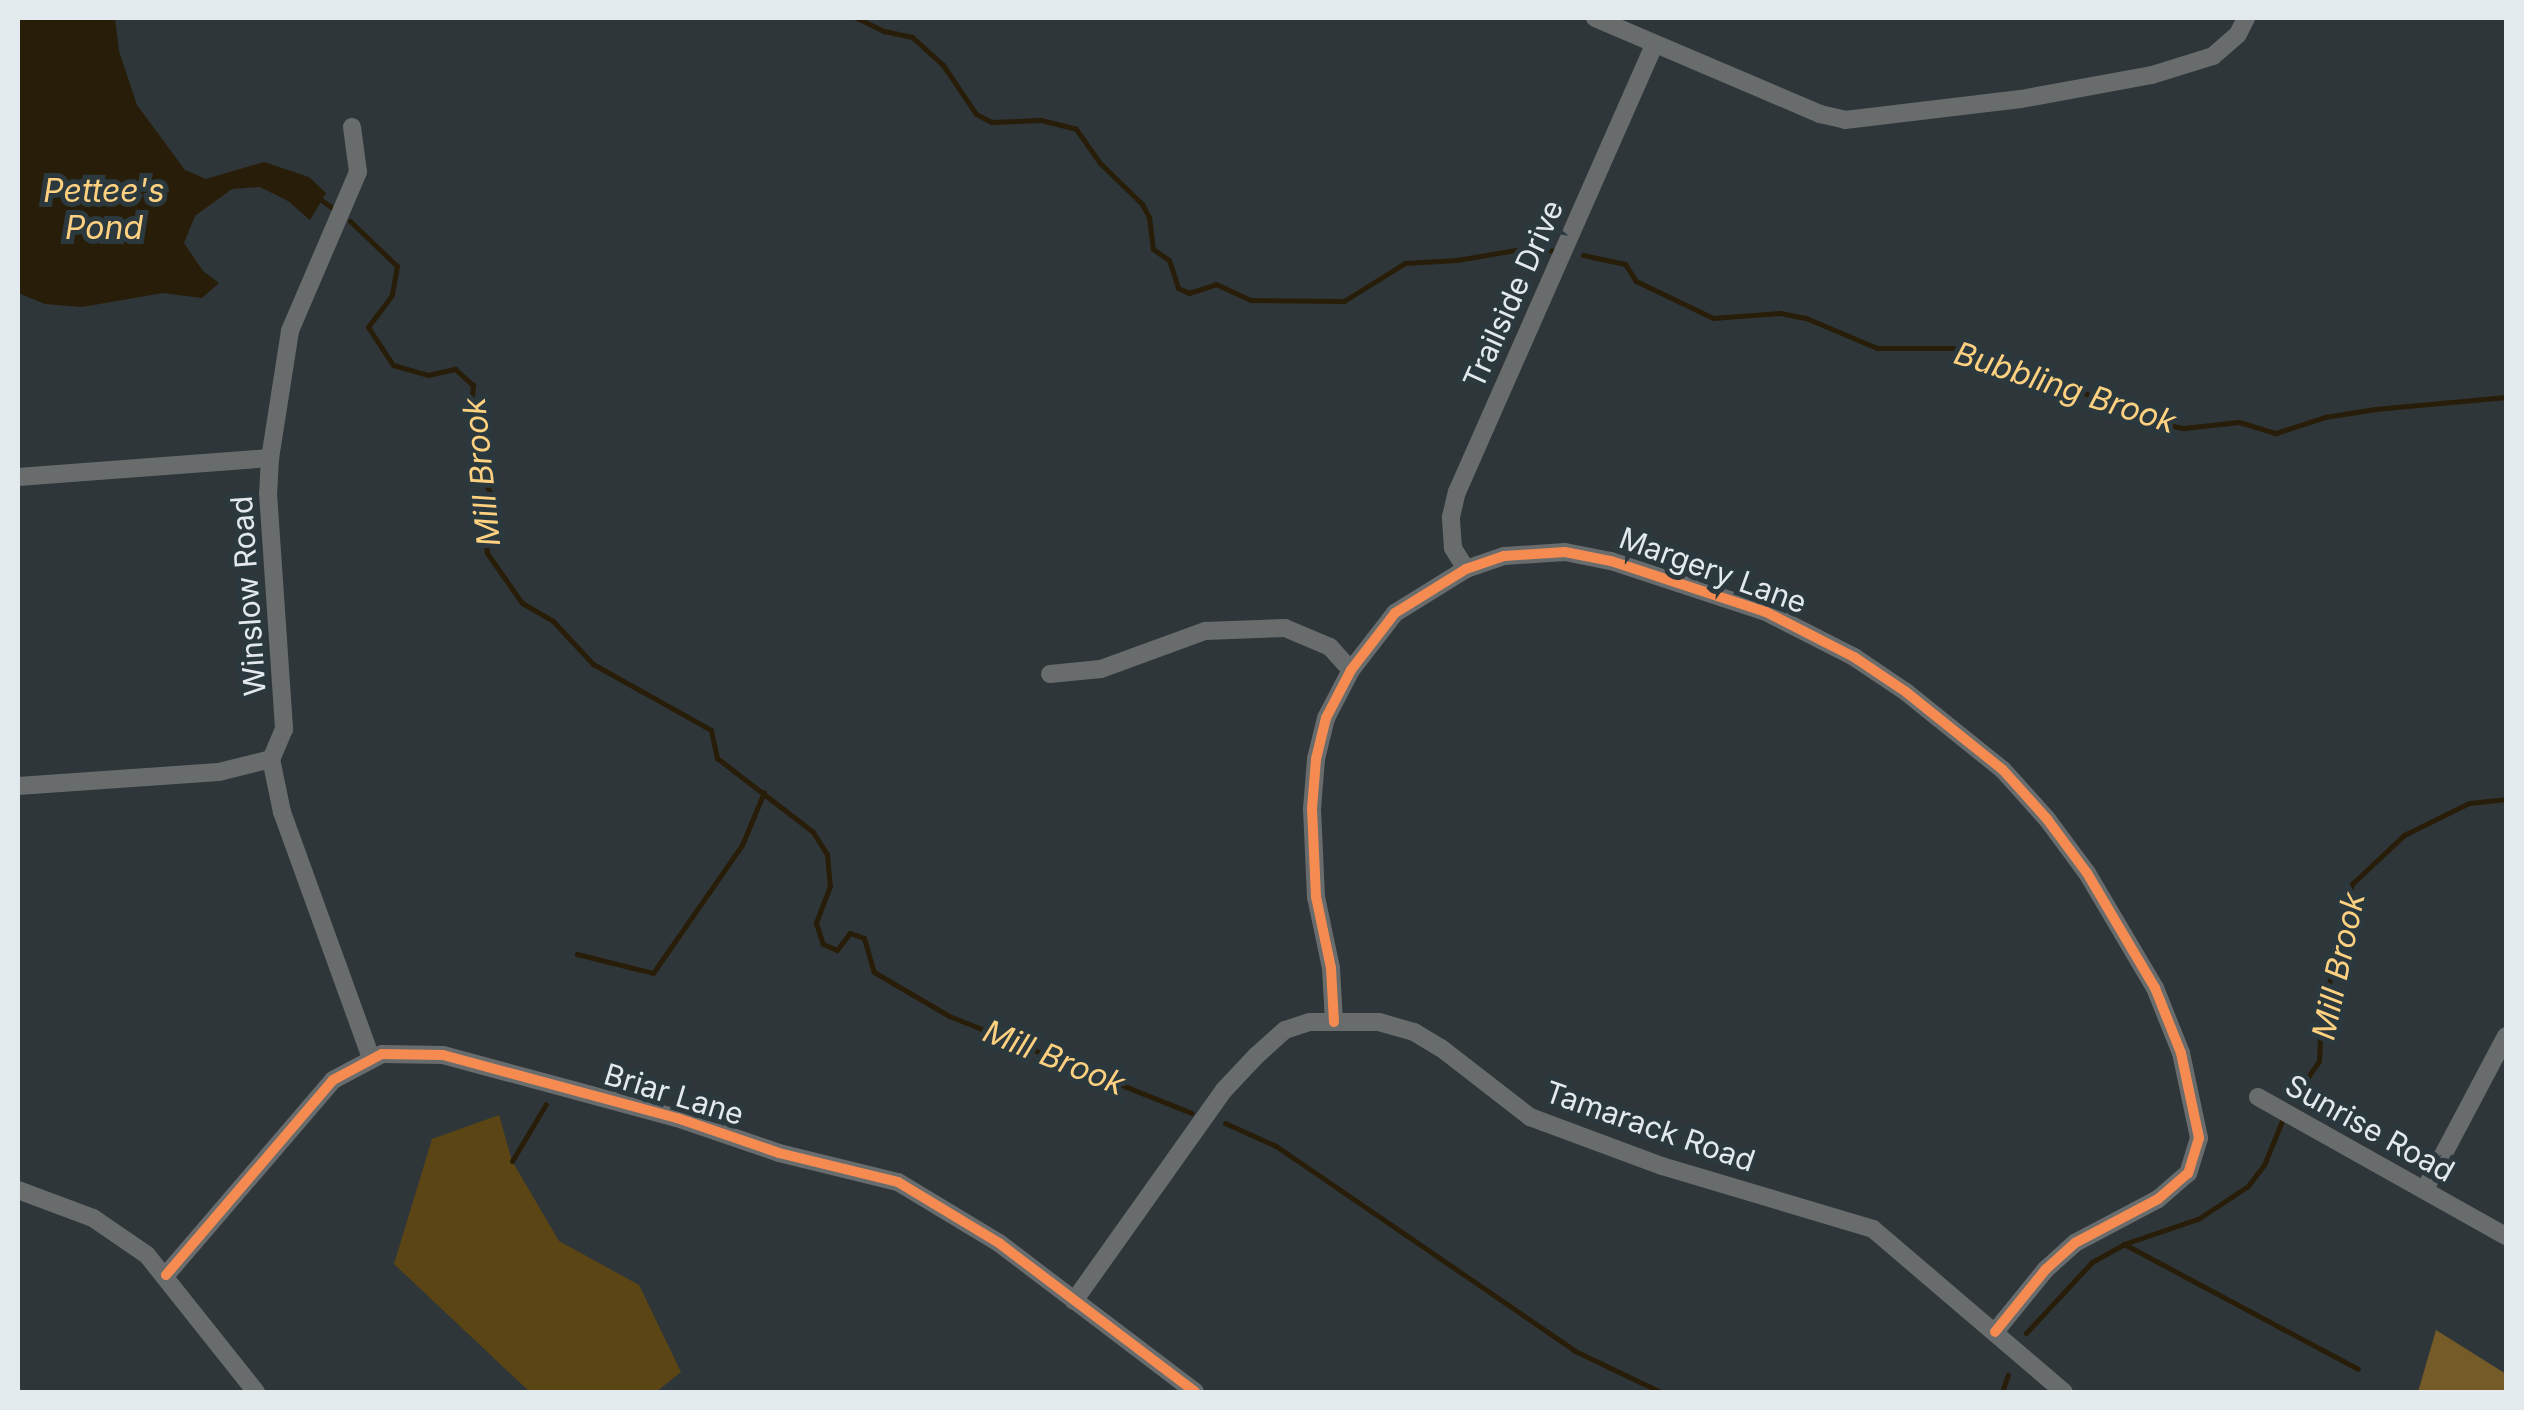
<!DOCTYPE html>
<html>
<head>
<meta charset="utf-8">
<style>
  body { margin:0 }
  #map { position:relative; width:2524px; height:1410px; overflow:hidden; background:#2f3639; font-family:Inter,sans-serif }
  div>[style] { position:absolute }
  .green>* { inset:0; background:#5c4514 }
  .forest>* { inset:0; background:#755b28 }
  .water>* { inset:0; background:#281d08 }
  .stream>* { height:5px; margin:-2.5px; padding:0 2.5px; transform-origin:2.5px; border-radius:2.5px; background:#281d08 }
  .minor>* { height:18px; margin:-9px; padding:0 9px; transform-origin:9px; border-radius:9px; background:#686c6d }
  .cycleway>* { height:10px; margin:-5px; padding:0 5px; transform-origin:5px; border-radius:5px; background:#f68b52 }
  span { translate:-50% -50%; white-space:nowrap; text-align:center; line-height:1.15; -webkit-text-stroke:10px #2b383d; paint-order:stroke }
  .street-label { font-size:30px; color:#e2eaed }
  .water-label { font-size:32px; color:#fed181; font-style:italic }
  .frame { position:absolute; inset:0; border:20px solid #e2eaed; pointer-events:none }
</style>
</head>
<body>
<div id="map">
  <div class="green">
    <i style="clip-path:polygon(499px 1115px,512px 1161px,559px 1241px,639px 1285px,681px 1372px,656px 1392px,530px 1392px,394px 1264px,432px 1139px)"></i>
  </div>
  <div class="forest">
    <i style="clip-path:polygon(2436px 1330px,2506px 1374px,2506px 1392px,2418px 1392px)"></i>
  </div>
  <div class="water">
    <i style="clip-path:polygon(18px 18px,115px 18px,119px 51px,137px 105px,185px 170px,206px 179px,264px 162px,309px 177px,326px 193px,310px 220px,288px 201px,260px 187px,232px 189px,195px 216px,184px 243px,203px 271px,219px 283px,202px 298px,163px 293px,82px 307px,45px 304px,18px 293px)"></i>
  </div>
  <div class="stream">
    <i style="left:857px;top:18px;width:30px;rotate:26deg"></i>
    <i style="left:884px;top:31px;width:29px;rotate:12deg"></i>
    <i style="left:912px;top:37px;width:42px;rotate:42.1deg"></i>
    <i style="left:943px;top:65px;width:59px;rotate:56deg"></i>
    <i style="left:976px;top:114px;width:18px;rotate:27deg"></i>
    <i style="left:992px;top:122px;width:49px;rotate:-2.3deg"></i>
    <i style="left:1041px;top:120px;width:36px;rotate:14deg"></i>
    <i style="left:1076px;top:129px;width:42px;rotate:54.8deg"></i>
    <i style="left:1100px;top:163px;width:59px;rotate:44.3deg"></i>
    <i style="left:1142px;top:204px;width:15px;rotate:62deg"></i>
    <i style="left:1149px;top:217px;width:32px;rotate:83deg"></i>
    <i style="left:1153px;top:249px;width:19px;rotate:35deg"></i>
    <i style="left:1169px;top:260px;width:29px;rotate:72deg"></i>
    <i style="left:1178px;top:288px;width:12px;rotate:24deg"></i>
    <i style="left:1189px;top:293px;width:28px;rotate:-18deg"></i>
    <i style="left:1216px;top:284px;width:38px;rotate:25deg"></i>
    <i style="left:1250px;top:300px;width:94px;rotate:0.6deg"></i>
    <i style="left:1344px;top:301px;width:72px;rotate:-31.9deg"></i>
    <i style="left:1405px;top:263px;width:52px;rotate:-3.3deg"></i>
    <i style="left:1457px;top:260px;width:71px;rotate:-9.7deg"></i>
    <i style="left:1527px;top:248px;width:27px;rotate:6deg"></i>
    <i style="left:316px;top:196px;width:22px;rotate:36deg"></i>
    <i style="left:350px;top:221px;width:65px;rotate:43.8deg"></i>
    <i style="left:397px;top:266px;width:29px;rotate:100deg"></i>
    <i style="left:392px;top:295px;width:40px;rotate:127deg"></i>
    <i style="left:368px;top:327px;width:45px;rotate:56.7deg"></i>
    <i style="left:393px;top:365px;width:36px;rotate:16deg"></i>
    <i style="left:428px;top:375px;width:28px;rotate:-13deg"></i>
    <i style="left:455px;top:369px;width:24px;rotate:42deg"></i>
    <i style="left:473px;top:385px;width:37px;rotate:95deg"></i>
    <i style="left:470px;top:422px;width:45px;rotate:81deg"></i>
    <i style="left:477px;top:466px;width:32px;rotate:64deg"></i>
    <i style="left:491px;top:495px;width:30px;rotate:105deg"></i>
    <i style="left:483px;top:524px;width:29px;rotate:82deg"></i>
    <i style="left:487px;top:553px;width:61px;rotate:55deg"></i>
    <i style="left:522px;top:603px;width:36px;rotate:30deg"></i>
    <i style="left:553px;top:621px;width:59px;rotate:47.1deg"></i>
    <i style="left:593px;top:664px;width:135px;rotate:29.2deg"></i>
    <i style="left:711px;top:730px;width:29px;rotate:78deg"></i>
    <i style="left:717px;top:758px;width:121px;rotate:37.6deg"></i>
    <i style="left:813px;top:832px;width:26px;rotate:58deg"></i>
    <i style="left:827px;top:854px;width:32px;rotate:85deg"></i>
    <i style="left:830px;top:886px;width:40px;rotate:111deg"></i>
    <i style="left:816px;top:923px;width:22px;rotate:72deg"></i>
    <i style="left:823px;top:944px;width:15px;rotate:23deg"></i>
    <i style="left:837px;top:950px;width:21px;rotate:-53deg"></i>
    <i style="left:850px;top:933px;width:15px;rotate:20deg"></i>
    <i style="left:864px;top:938px;width:35px;rotate:74deg"></i>
    <i style="left:874px;top:972px;width:87px;rotate:30.4deg"></i>
    <i style="left:949px;top:1016px;width:261px;rotate:21.8deg"></i>
    <i style="left:1583px;top:255px;width:43px;rotate:12.1deg"></i>
    <i style="left:1625px;top:264px;width:20px;rotate:57deg"></i>
    <i style="left:1636px;top:281px;width:85px;rotate:25.7deg"></i>
    <i style="left:1713px;top:318px;width:67px;rotate:-4.3deg"></i>
    <i style="left:1780px;top:313px;width:26px;rotate:11deg"></i>
    <i style="left:1806px;top:318px;width:77px;rotate:22.9deg"></i>
    <i style="left:1877px;top:348px;width:81px"></i>
    <i style="left:1958px;top:348px;width:27px;rotate:31deg"></i>
    <i style="left:1981px;top:362px;width:66px;rotate:12.3deg"></i>
    <i style="left:2045px;top:376px;width:116px;rotate:23.3deg"></i>
    <i style="left:2152px;top:422px;width:33px;rotate:11deg"></i>
    <i style="left:2184px;top:428px;width:55px;rotate:-6.2deg"></i>
    <i style="left:2239px;top:422px;width:39px;rotate:17deg"></i>
    <i style="left:2276px;top:433px;width:52px;rotate:-18.1deg"></i>
    <i style="left:2325px;top:417px;width:51px;rotate:-9.1deg"></i>
    <i style="left:2375px;top:409px;width:132px;rotate:-5.2deg"></i>
    <i style="left:577px;top:954px;width:78px;rotate:14deg"></i>
    <i style="left:653px;top:973px;width:156px;rotate:-55.2deg"></i>
    <i style="left:742px;top:845px;width:57px;rotate:-67.5deg"></i>
    <i style="left:2293px;top:1099px;width:46px;rotate:-55.6deg"></i>
    <i style="left:2319px;top:1061px;width:43px;rotate:-87.3deg"></i>
    <i style="left:2321px;top:1018px;width:138px;rotate:-77deg"></i>
    <i style="left:2352px;top:884px;width:71px;rotate:-43.3deg"></i>
    <i style="left:2404px;top:835px;width:72px;rotate:-26.2deg"></i>
    <i style="left:2469px;top:803px;width:37px;rotate:-6deg"></i>
    <i style="left:1225px;top:1123px;width:56px;rotate:24.3deg"></i>
    <i style="left:1276px;top:1146px;width:363px;rotate:34.4deg"></i>
    <i style="left:1575px;top:1351px;width:95px;rotate:25.5deg"></i>
    <i style="left:512px;top:1161px;width:66px;rotate:-59.2deg"></i>
    <i style="left:2124px;top:1244px;width:265px;rotate:28.1deg"></i>
    <i style="left:2026px;top:1333px;width:97px;rotate:-47.1deg"></i>
    <i style="left:2092px;top:1262px;width:37px;rotate:-29deg"></i>
    <i style="left:2124px;top:1244px;width:78px;rotate:-18.7deg"></i>
    <i style="left:2198px;top:1219px;width:60px;rotate:-33.4deg"></i>
    <i style="left:2248px;top:1186px;width:26px;rotate:-53deg"></i>
    <i style="left:2264px;top:1165px;width:48px;rotate:-67.8deg"></i>
    <i style="left:2002px;top:1392px;width:18px;rotate:-71deg"></i>
  </div>
  <div class="minor">
    <i style="left:1595px;top:18px;width:245px;rotate:23.1deg"></i>
    <i style="left:1820px;top:114px;width:26px;rotate:13deg"></i>
    <i style="left:1845px;top:120px;width:177px;rotate:-6.8deg"></i>
    <i style="left:2021px;top:99px;width:133px;rotate:-10.4deg"></i>
    <i style="left:2152px;top:75px;width:64px;rotate:-17.3deg"></i>
    <i style="left:2213px;top:56px;width:33px;rotate:-41deg"></i>
    <i style="left:2238px;top:34px;width:18px;rotate:-63deg"></i>
    <i style="left:352px;top:127px;width:45px;rotate:82.4deg"></i>
    <i style="left:358px;top:172px;width:173px;rotate:113.2deg"></i>
    <i style="left:290px;top:331px;width:129px;rotate:98.9deg"></i>
    <i style="left:270px;top:458px;width:35px;rotate:93deg"></i>
    <i style="left:268px;top:493px;width:237px;rotate:86.1deg"></i>
    <i style="left:284px;top:729px;width:33px;rotate:113deg"></i>
    <i style="left:271px;top:759px;width:54px;rotate:78.3deg"></i>
    <i style="left:282px;top:812px;width:262px;rotate:70.1deg"></i>
    <i style="left:18px;top:477px;width:253px;rotate:-4.3deg"></i>
    <i style="left:1466px;top:569px;width:25px;rotate:-122deg"></i>
    <i style="left:1453px;top:548px;width:31px;rotate:-94deg"></i>
    <i style="left:1451px;top:517px;width:26px;rotate:-77deg"></i>
    <i style="left:1457px;top:492px;width:488px;rotate:-66.2deg"></i>
    <i style="left:1050px;top:674px;width:51px;rotate:-5.6deg"></i>
    <i style="left:1101px;top:669px;width:111px;rotate:-20.1deg"></i>
    <i style="left:1205px;top:631px;width:80px;rotate:-2.1deg"></i>
    <i style="left:1285px;top:628px;width:49px;rotate:22.9deg"></i>
    <i style="left:1330px;top:647px;width:31px;rotate:48deg"></i>
    <i style="left:18px;top:786px;width:201px;rotate:-4deg"></i>
    <i style="left:219px;top:772px;width:54px;rotate:-14deg"></i>
    <i style="left:1334px;top:1022px;width:54px;rotate:-93.2deg"></i>
    <i style="left:1331px;top:968px;width:73px;rotate:-101.9deg"></i>
    <i style="left:1316px;top:897px;width:88px;rotate:-92.6deg"></i>
    <i style="left:1312px;top:809px;width:50px;rotate:-85.4deg"></i>
    <i style="left:1316px;top:759px;width:42px;rotate:-76.3deg"></i>
    <i style="left:1326px;top:718px;width:54px;rotate:-62.5deg"></i>
    <i style="left:1351px;top:670px;width:72px;rotate:-52.3deg"></i>
    <i style="left:1395px;top:613px;width:84px;rotate:-31.8deg"></i>
    <i style="left:1466px;top:569px;width:40px;rotate:-18.9deg"></i>
    <i style="left:1504px;top:556px;width:61px;rotate:-3.8deg"></i>
    <i style="left:1565px;top:552px;width:47px;rotate:11.1deg"></i>
    <i style="left:1611px;top:561px;width:163px;rotate:18.2deg"></i>
    <i style="left:1766px;top:612px;width:99px;rotate:27.1deg"></i>
    <i style="left:1854px;top:657px;width:63px;rotate:33.9deg"></i>
    <i style="left:1906px;top:692px;width:124px;rotate:38.8deg"></i>
    <i style="left:2003px;top:770px;width:66px;rotate:48.1deg"></i>
    <i style="left:2047px;top:819px;width:67px;rotate:53.5deg"></i>
    <i style="left:2087px;top:873px;width:134px;rotate:59.4deg"></i>
    <i style="left:2155px;top:988px;width:70px;rotate:68.2deg"></i>
    <i style="left:2181px;top:1053px;width:87px;rotate:78deg"></i>
    <i style="left:2199px;top:1138px;width:37px;rotate:107deg"></i>
    <i style="left:2188px;top:1173px;width:40px;rotate:139deg"></i>
    <i style="left:2158px;top:1199px;width:94px;rotate:152.1deg"></i>
    <i style="left:2075px;top:1243px;width:39px;rotate:138deg"></i>
    <i style="left:2046px;top:1269px;width:81px;rotate:129deg"></i>
    <i style="left:2258px;top:1097px;width:284px;rotate:29.3deg"></i>
    <i style="left:2425px;top:1189px;width:173px;rotate:-62.1deg"></i>
    <i style="left:18px;top:1190px;width:80px;rotate:20.5deg"></i>
    <i style="left:93px;top:1218px;width:65px;rotate:34.4deg"></i>
    <i style="left:147px;top:1255px;width:175px;rotate:51.5deg"></i>
    <i style="left:166px;top:1275px;width:257px;rotate:-49.4deg"></i>
    <i style="left:333px;top:1080px;width:55px;rotate:-28deg"></i>
    <i style="left:382px;top:1054px;width:61px;rotate:0.9deg"></i>
    <i style="left:443px;top:1055px;width:242px;rotate:15.1deg"></i>
    <i style="left:677px;top:1118px;width:108px;rotate:18.9deg"></i>
    <i style="left:779px;top:1153px;width:122px;rotate:13.7deg"></i>
    <i style="left:898px;top:1182px;width:118px;rotate:31.1deg"></i>
    <i style="left:999px;top:1243px;width:246px;rotate:37.2deg"></i>
    <i style="left:1074px;top:1301px;width:259px;rotate:-54.6deg"></i>
    <i style="left:1224px;top:1090px;width:47px;rotate:-46.7deg"></i>
    <i style="left:1256px;top:1056px;width:39px;rotate:-42deg"></i>
    <i style="left:1285px;top:1030px;width:25px;rotate:-18deg"></i>
    <i style="left:1309px;top:1022px;width:70px"></i>
    <i style="left:1379px;top:1022px;width:36px;rotate:16deg"></i>
    <i style="left:1414px;top:1032px;width:31px;rotate:31deg"></i>
    <i style="left:1441px;top:1048px;width:113px;rotate:37.8deg"></i>
    <i style="left:1530px;top:1117px;width:141px;rotate:20.4deg"></i>
    <i style="left:1662px;top:1166px;width:220px;rotate:16.6deg"></i>
    <i style="left:1873px;top:1229px;width:251px;rotate:40.5deg"></i>
  </div>
  <div class="cycleway">
    <i style="left:1334px;top:1022px;width:54px;rotate:-93.2deg"></i>
    <i style="left:1331px;top:968px;width:73px;rotate:-101.9deg"></i>
    <i style="left:1316px;top:897px;width:88px;rotate:-92.6deg"></i>
    <i style="left:1312px;top:809px;width:50px;rotate:-85.4deg"></i>
    <i style="left:1316px;top:759px;width:42px;rotate:-76.3deg"></i>
    <i style="left:1326px;top:718px;width:54px;rotate:-62.5deg"></i>
    <i style="left:1351px;top:670px;width:72px;rotate:-52.3deg"></i>
    <i style="left:1395px;top:613px;width:84px;rotate:-31.8deg"></i>
    <i style="left:1466px;top:569px;width:40px;rotate:-18.9deg"></i>
    <i style="left:1504px;top:556px;width:61px;rotate:-3.8deg"></i>
    <i style="left:1565px;top:552px;width:47px;rotate:11.1deg"></i>
    <i style="left:1611px;top:561px;width:163px;rotate:18.2deg"></i>
    <i style="left:1766px;top:612px;width:99px;rotate:27.1deg"></i>
    <i style="left:1854px;top:657px;width:63px;rotate:33.9deg"></i>
    <i style="left:1906px;top:692px;width:124px;rotate:38.8deg"></i>
    <i style="left:2003px;top:770px;width:66px;rotate:48.1deg"></i>
    <i style="left:2047px;top:819px;width:67px;rotate:53.5deg"></i>
    <i style="left:2087px;top:873px;width:134px;rotate:59.4deg"></i>
    <i style="left:2155px;top:988px;width:70px;rotate:68.2deg"></i>
    <i style="left:2181px;top:1053px;width:87px;rotate:78deg"></i>
    <i style="left:2199px;top:1138px;width:37px;rotate:107deg"></i>
    <i style="left:2188px;top:1173px;width:40px;rotate:139deg"></i>
    <i style="left:2158px;top:1199px;width:94px;rotate:152.1deg"></i>
    <i style="left:2075px;top:1243px;width:39px;rotate:138deg"></i>
    <i style="left:2046px;top:1269px;width:81px;rotate:129deg"></i>
    <i style="left:166px;top:1275px;width:257px;rotate:-49.4deg"></i>
    <i style="left:333px;top:1080px;width:55px;rotate:-28deg"></i>
    <i style="left:382px;top:1054px;width:61px;rotate:0.9deg"></i>
    <i style="left:443px;top:1055px;width:242px;rotate:15.1deg"></i>
    <i style="left:677px;top:1118px;width:108px;rotate:18.9deg"></i>
    <i style="left:779px;top:1153px;width:122px;rotate:13.7deg"></i>
    <i style="left:898px;top:1182px;width:118px;rotate:31.1deg"></i>
    <i style="left:999px;top:1243px;width:246px;rotate:37.2deg"></i>
  </div>
  <div class="street-label">
    <span style="left:1513px;top:294px;rotate:-66deg">Trailside Drive</span>
    <span style="left:1713px;top:570px;rotate:20deg">Margery Lane</span>
    <span style="left:248px;top:596px;rotate:-94deg">Winslow Road</span>
    <span style="left:674px;top:1094px;rotate:17deg">Briar Lane</span>
    <span style="left:1650px;top:1126px;rotate:19deg">Tamarack Road</span>
    <span style="left:2370px;top:1128px;rotate:29deg">Sunrise Road</span>
  </div>
  <div class="water-label">
    <span style="left:104px;top:210px">Pettee's<br>Pond</span>
    <span style="left:2065px;top:388px;rotate:18deg">Bubbling Brook</span>
    <span style="left:482px;top:472px;rotate:-96deg">Mill Brook</span>
    <span style="left:2339px;top:966px;rotate:-78deg">Mill Brook</span>
    <span style="left:1054px;top:1058px;rotate:22deg">Mill Brook</span>
  </div>
  <div class="frame"></div>
</div>
</body>
</html>
